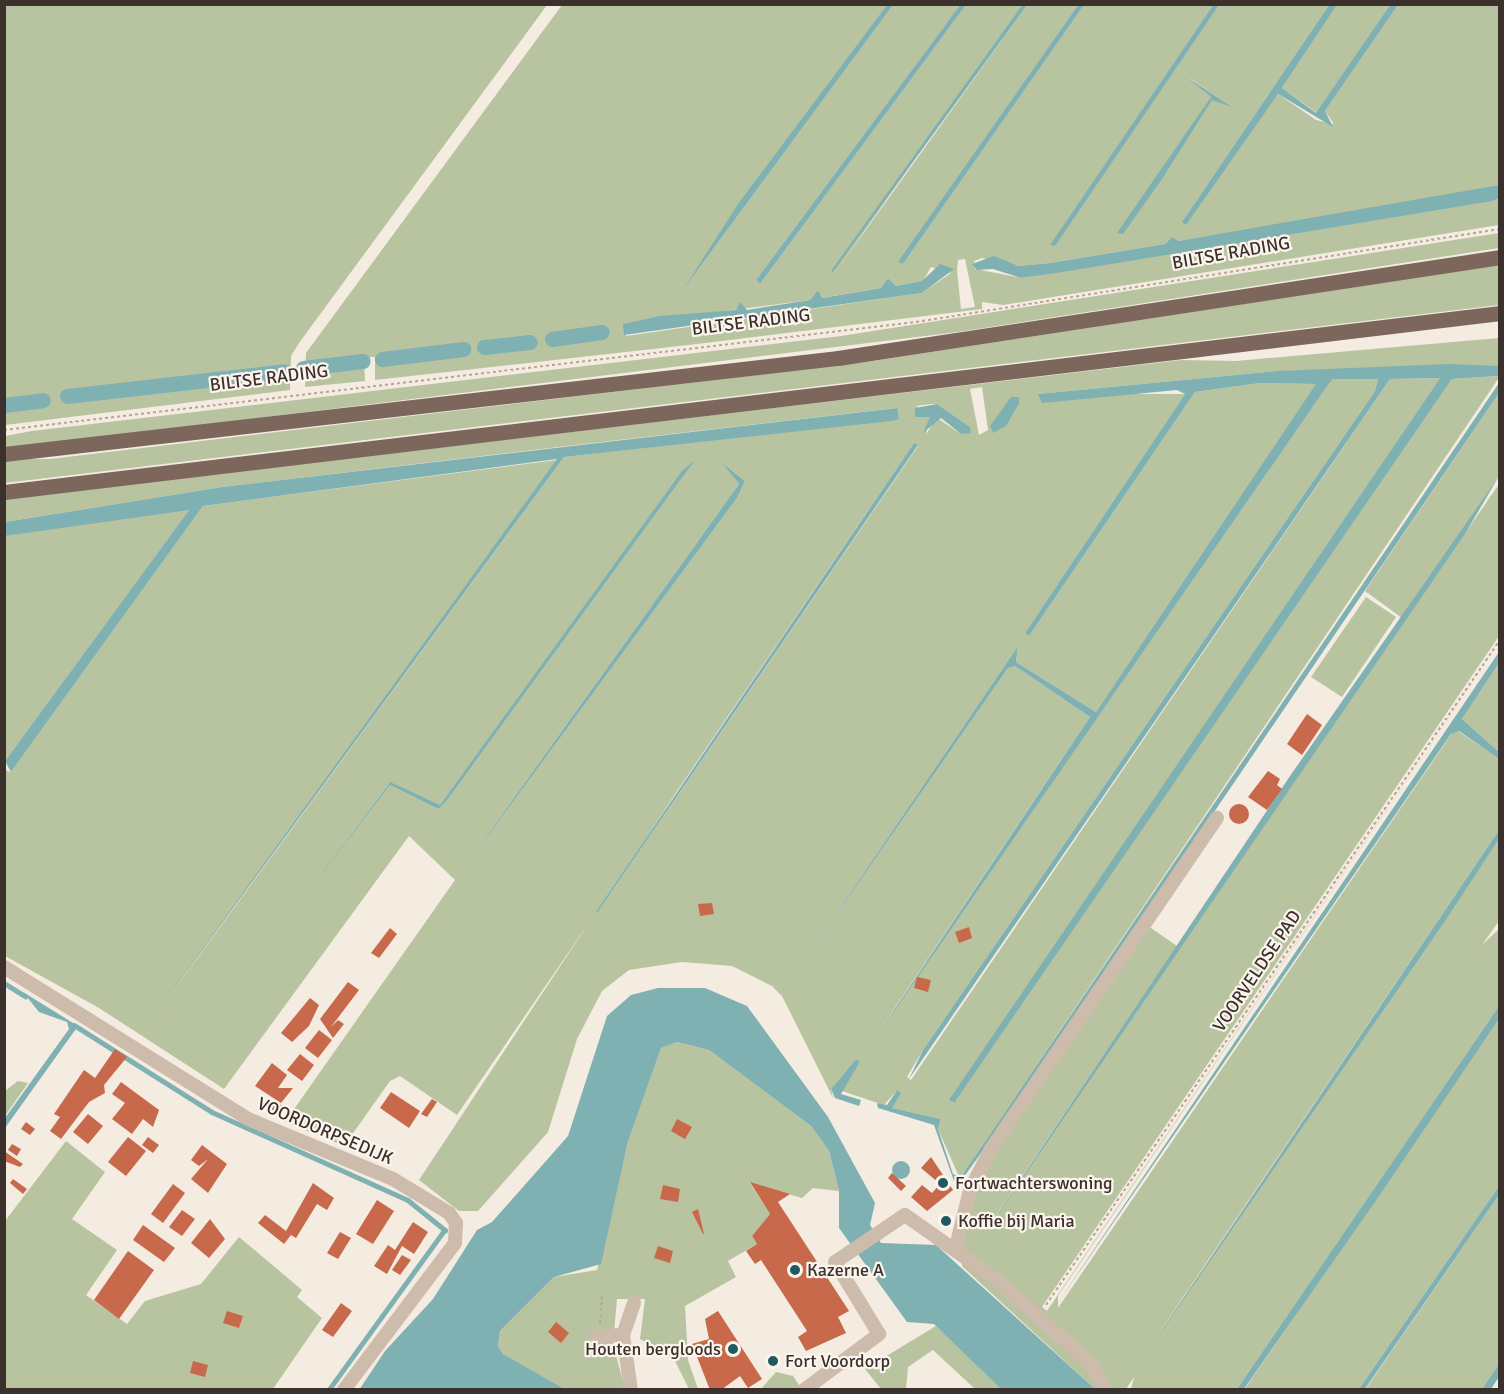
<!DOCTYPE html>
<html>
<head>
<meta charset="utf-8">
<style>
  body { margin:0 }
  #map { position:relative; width:1504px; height:1394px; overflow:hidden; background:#f4ebe1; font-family:Signika,sans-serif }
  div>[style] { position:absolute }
  .green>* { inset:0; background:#b8c4a0 }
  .water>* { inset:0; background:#7fb0b2 }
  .round { border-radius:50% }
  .stream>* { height:4.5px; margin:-2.25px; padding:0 2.25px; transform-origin:2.25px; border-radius:2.25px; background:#7fb0b2 }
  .canal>* { height:15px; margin:-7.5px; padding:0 7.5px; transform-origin:7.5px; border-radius:7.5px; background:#7fb0b2 }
  .building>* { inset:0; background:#c8694b }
  .path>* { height:2px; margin-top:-1px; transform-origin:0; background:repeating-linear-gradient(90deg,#b9a596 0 3px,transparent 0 6px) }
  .minor>* { height:14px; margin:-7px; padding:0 7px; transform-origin:7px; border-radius:7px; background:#cdbbac }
  .major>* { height:15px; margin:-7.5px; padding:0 7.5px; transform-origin:7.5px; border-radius:7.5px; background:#7d675c }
  .dots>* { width:16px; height:16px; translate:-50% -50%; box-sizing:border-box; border:3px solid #fbf5ee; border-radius:50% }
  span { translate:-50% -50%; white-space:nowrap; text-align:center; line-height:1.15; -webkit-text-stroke:4.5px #fbf5ee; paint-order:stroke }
  .street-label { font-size:18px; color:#3b302b }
  .poi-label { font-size:18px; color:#3b302b }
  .left { translate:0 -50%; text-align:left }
  .right { translate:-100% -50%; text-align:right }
  .frame { position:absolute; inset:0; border:6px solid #3b302b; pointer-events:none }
</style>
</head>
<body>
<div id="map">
  <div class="green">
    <i style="clip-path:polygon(4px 5px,5px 4px,547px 5px,299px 343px,291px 356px,290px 390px,5px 425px)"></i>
    <i style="clip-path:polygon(evenodd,562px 5px,887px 5px,683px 290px,893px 5px,960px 5px,756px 280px,760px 284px,966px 5px,1023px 5px,835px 273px,1027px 5px,1078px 5px,899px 262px,903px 264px,1084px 5px,1213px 5px,1051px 244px,1219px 5px,1329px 5px,1182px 222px,1278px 94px,1316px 120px,1334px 124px,1325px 111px,1398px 5px,1499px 5px,1499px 185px,1303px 222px,1179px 241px,1172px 237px,1165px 244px,1050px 263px,1018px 266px,982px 258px,974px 261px,975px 269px,1022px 278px,1499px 198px,1499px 225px,1003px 305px,982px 302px,982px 309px,697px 344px,375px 380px,375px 357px,364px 357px,365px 381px,305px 387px,306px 353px,562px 5px,1186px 76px,1230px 106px,1212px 99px,1123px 234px,1211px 97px,1186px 76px,562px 5px,965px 259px,975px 307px,961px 309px,957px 271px,958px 260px,965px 259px,562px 5px,931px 267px,951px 273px,922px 293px,626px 336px,624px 324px,810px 300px,818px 290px,821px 298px,881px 288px,888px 278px,896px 286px,923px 281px,931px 267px)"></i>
    <i style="clip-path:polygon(1337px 5px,1390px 5px,1317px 113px,1282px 88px)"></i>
    <i style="clip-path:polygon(1499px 233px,1499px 248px,958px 332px,5px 449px,5px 436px,32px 431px,841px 336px)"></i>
    <i style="clip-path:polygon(1499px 265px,1499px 305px,5px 483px,5px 459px,50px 459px,873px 361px)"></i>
    <i style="clip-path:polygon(evenodd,1499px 338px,1499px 366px,1277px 371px,1038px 394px,1185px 394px,1025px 633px,1029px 636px,1195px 392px,1260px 383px,1317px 384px,1096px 712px,1016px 662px,1018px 646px,800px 967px,1008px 668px,1015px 666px,1090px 717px,870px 1045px,1328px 385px,1333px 379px,1378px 379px,1375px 391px,923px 1050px,907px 1077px,911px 1080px,1390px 379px,1440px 378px,950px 1100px,953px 1103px,1452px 379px,1500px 376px,960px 1179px,938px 1129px,941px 1119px,892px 1108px,897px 1090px,884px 1105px,842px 1091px,860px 1062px,856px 1059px,831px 1089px,833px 1098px,782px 996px,772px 986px,732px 966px,682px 962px,629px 970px,602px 991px,577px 1039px,548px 1132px,478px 1211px,459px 1211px,419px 1180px,590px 921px,457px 1115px,400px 1076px,390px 1081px,344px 1146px,285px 1122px,455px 880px,409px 836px,224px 1089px,99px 1008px,5px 956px,5px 770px,11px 772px,203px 506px,557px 460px,146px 1028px,564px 457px,899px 419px,896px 408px,567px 446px,222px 487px,5px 522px,4px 499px,1181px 360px,1236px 361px,1499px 338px,982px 387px,988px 430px,979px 435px,970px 389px,982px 387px,1499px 338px,932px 404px,937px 404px,970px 427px,961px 434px,937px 418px,926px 434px,930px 417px,916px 406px,932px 404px,1499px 338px,914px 443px,918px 446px,597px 913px,675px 794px,914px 443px,1499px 338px,695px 460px,448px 799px,440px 808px,436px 808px,390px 785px,326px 868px,389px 783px,440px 805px,695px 460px,1499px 338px,721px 462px,745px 481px,737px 498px,462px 870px,739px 484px,721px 462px)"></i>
    <i style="clip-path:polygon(1499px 393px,1499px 476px,1402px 618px,1365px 591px)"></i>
    <i style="clip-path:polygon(1499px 484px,1499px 636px,1042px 1307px,1047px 1311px,1499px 644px,1058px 1296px,1058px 1308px,1455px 729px,1499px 759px,1499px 830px,1140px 1361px,1499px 839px,1499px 921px,1482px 945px,1499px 929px,1499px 1006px,1237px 1389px,1131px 1389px,1134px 1377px,1126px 1389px,1095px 1389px,962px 1266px,961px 1240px,971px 1202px,989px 1163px,1148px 926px,1177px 946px,976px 1245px)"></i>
    <i style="clip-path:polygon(185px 508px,189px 510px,5px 761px,4px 536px)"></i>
    <i style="clip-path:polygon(1366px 597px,1396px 617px,1342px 697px,1311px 677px)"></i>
    <i style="clip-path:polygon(1499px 663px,1499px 752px,1462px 719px)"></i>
    <i style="clip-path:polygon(1499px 1019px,1499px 1186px,1359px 1389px,1244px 1390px)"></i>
    <i style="clip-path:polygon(677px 1042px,709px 1050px,811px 1126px,829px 1151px,839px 1191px,813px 1188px,802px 1198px,750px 1183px,770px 1214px,752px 1236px,757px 1244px,728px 1261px,736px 1277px,685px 1306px,688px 1360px,698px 1389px,689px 1389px,675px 1361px,640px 1339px,645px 1299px,617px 1299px,613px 1344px,625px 1389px,564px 1390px,503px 1354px,498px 1346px,500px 1331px,554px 1277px,597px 1270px,627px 1145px,661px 1048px)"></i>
    <i style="clip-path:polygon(18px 1081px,28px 1083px,5px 1116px,5px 1091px)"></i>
    <i style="clip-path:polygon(66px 1141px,105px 1172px,72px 1219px,117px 1250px,86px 1295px,127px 1324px,145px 1301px,201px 1284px,239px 1237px,302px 1290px,297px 1297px,322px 1318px,273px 1389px,5px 1390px,5px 1221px)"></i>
    <i style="clip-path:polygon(1499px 1195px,1499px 1364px,1482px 1389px,1365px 1390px)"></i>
    <i style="clip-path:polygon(936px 1326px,957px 1345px,1001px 1389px,975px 1389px,933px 1350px,908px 1367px,906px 1389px,881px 1389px,865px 1369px)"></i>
    <i style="clip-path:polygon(776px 1372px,793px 1376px,802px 1390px,760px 1390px)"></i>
  </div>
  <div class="water">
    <i style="clip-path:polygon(1023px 4px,1027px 5px,833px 272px,831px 271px)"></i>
    <i style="clip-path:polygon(887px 5px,893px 5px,683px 290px,738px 204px)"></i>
    <i style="clip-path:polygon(960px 5px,966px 5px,760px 284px,756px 280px)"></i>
    <i style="clip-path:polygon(1078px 5px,1084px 5px,903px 264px,898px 262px)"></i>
    <i style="clip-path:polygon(1213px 5px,1219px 5px,1055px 246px,1050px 245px)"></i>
    <i style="clip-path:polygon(1329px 5px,1337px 5px,1282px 88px,1316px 113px,1390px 5px,1398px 5px,1325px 111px,1333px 127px,1278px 94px,1186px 225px,1182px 222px)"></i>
    <i style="clip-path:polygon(1185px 76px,1232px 107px,1212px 100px,1162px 179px,1123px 234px,1117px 233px,1211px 97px)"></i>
    <i style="clip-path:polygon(1499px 185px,1499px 198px,1492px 201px,1063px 272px,1021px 278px,993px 269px,977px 270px,972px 264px,994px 256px,1018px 266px,1050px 263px,1165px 244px,1172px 237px,1179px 241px)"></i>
    <i style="clip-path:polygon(940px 264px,954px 269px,922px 293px,624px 335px,623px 324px,660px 316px,736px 310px,740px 302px,747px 310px,810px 300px,818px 290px,822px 298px,881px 288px,888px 278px,896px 286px,922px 281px)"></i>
    <i style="clip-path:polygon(1450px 364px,1499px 366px,1499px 376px,1452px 379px,954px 1103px,949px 1100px,1440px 378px,1390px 379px,909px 1079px,923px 1050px,1375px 391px,1378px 379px,1333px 379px,1328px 385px,870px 1046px,1090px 717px,1015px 666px,1008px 668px,800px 967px,1018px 646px,1016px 662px,1096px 712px,1316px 384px,1260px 383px,1195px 392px,1029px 636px,1025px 633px,1185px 394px,1177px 390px,1042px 403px,1038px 394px,1277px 371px)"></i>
    <i style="clip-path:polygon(1499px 383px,1499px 393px,1004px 1121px,961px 1181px,954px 1181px,934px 1125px,878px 1108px,877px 1103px,887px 1105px,897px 1090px,901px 1093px,892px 1108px,941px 1119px,938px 1129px,953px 1174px,961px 1177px)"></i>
    <i style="clip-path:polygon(1011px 397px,1019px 397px,1019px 403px,1006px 426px,993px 433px,990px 426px)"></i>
    <i style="clip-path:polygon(937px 404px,970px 427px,971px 433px,961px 434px,941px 418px,923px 433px,930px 417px,915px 417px,915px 408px)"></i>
    <i style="clip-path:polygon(897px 408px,899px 419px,891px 421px,564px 457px,145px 1028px,557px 459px,203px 506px,11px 772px,5px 761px,189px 510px,5px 536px,5px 522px,222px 487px)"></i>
    <i style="clip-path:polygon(914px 443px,918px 445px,597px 913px,596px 912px)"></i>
    <i style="clip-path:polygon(695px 460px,448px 799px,440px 808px,436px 808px,390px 785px,311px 888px,390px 782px,440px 805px,682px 471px)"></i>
    <i style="clip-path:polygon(721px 462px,745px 481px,737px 498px,455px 880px,739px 484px)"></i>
    <i style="clip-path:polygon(1499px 476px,1465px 534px,976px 1246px,1290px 776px)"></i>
    <i style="clip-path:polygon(1499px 652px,1499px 663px,1462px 719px,1499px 752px,1499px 759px,1459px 731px,1451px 734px,1055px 1307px)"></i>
    <i style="clip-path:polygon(1499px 830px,1499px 839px,1443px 924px,1141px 1361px)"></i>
    <i style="clip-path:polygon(658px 988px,705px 988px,747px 1006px,828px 1117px,875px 1203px,870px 1225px,881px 1243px,936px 1245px,1095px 1389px,1001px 1389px,934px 1324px,907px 1322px,839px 1228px,839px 1191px,829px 1151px,811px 1126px,709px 1050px,677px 1042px,661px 1048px,627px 1145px,601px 1264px,554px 1277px,500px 1331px,498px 1346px,503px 1354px,564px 1389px,359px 1390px,385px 1351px,433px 1299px,477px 1230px,492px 1222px,568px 1136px,607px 1016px,631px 995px)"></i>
    <i style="clip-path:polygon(23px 992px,78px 1026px,5px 1128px,5px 1118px,69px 1029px,67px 1022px,39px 1012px)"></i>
    <i style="clip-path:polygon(1499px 1006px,1499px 1019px,1377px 1199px,1244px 1389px,1237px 1389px)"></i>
    <i style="clip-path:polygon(856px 1059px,860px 1062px,841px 1094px,861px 1100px,859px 1106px,835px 1098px,831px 1089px)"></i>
    <i class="round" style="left:892px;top:1161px;width:18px;height:18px"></i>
    <i style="clip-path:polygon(1499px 1186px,1499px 1195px,1365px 1389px,1359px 1389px)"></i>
    <i style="clip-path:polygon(1499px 1364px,1499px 1377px,1491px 1389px,1482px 1389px)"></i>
  </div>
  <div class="stream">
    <i style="left:4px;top:983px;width:25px;rotate:32deg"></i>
    <i style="left:74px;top:1025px;width:163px;rotate:32.2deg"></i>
    <i style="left:212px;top:1112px;width:215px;rotate:24.2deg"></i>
    <i style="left:408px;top:1200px;width:48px;rotate:39deg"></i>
    <i style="left:445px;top:1230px;width:198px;rotate:125.9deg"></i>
  </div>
  <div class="canal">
    <i style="left:552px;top:339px;width:50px;rotate:-8deg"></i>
    <i style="left:484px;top:347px;width:46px;rotate:-6.2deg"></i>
    <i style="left:382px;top:359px;width:82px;rotate:-7deg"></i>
    <i style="left:303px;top:368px;width:60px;rotate:-6.7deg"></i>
    <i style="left:67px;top:396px;width:219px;rotate:-6.5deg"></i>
    <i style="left:4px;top:405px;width:39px;rotate:-7deg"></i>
  </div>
  <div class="building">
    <i style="clip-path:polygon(1307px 714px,1322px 725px,1302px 755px,1287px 744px)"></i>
    <i style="clip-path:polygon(1268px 771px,1280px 779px,1277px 785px,1282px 789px,1267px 810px,1248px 797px)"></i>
    <i class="round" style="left:1229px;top:804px;width:20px;height:20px"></i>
    <i style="clip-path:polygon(712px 903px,714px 914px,700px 916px,698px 904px)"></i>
    <i style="clip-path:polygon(969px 927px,972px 938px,959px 943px,955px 932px)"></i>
    <i style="clip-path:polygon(390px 928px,397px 934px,379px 958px,371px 953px)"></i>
    <i style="clip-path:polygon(917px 977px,931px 980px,928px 992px,914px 988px)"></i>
    <i style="clip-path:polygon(348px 982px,359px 990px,331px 1027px,338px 1020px,344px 1024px,333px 1038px,320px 1019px)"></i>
    <i style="clip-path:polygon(310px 998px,319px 1005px,309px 1026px,292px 1042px,281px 1033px)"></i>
    <i style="clip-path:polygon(319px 1030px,332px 1040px,318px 1058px,305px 1048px)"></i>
    <i style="clip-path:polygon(115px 1049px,127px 1057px,104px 1085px,105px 1093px,89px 1102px,61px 1139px,50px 1131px,60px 1117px,54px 1114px,84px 1070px,95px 1078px)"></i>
    <i style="clip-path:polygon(300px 1054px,314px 1065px,302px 1081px,287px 1070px)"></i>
    <i style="clip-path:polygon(272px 1063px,287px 1075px,278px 1088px,293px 1088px,281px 1103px,255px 1086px)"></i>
    <i style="clip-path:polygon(121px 1082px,159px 1110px,153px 1127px,143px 1119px,132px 1134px,112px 1119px,125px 1103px,112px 1094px)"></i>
    <i style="clip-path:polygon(391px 1092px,420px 1111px,409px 1128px,380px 1108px)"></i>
    <i style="clip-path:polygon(432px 1099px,437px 1102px,427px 1117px,421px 1114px)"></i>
    <i style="clip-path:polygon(277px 1102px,284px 1107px,279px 1115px,271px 1109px)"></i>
    <i style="clip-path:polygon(88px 1114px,103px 1126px,88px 1144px,73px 1132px)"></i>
    <i style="clip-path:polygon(677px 1119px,692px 1127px,685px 1139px,671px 1131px)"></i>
    <i style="clip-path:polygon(26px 1122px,35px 1129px,30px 1135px,21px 1129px)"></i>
    <i style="clip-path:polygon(128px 1137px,146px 1151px,126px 1176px,108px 1162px)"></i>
    <i style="clip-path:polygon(148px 1137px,159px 1145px,153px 1153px,142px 1145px)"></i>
    <i style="clip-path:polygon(12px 1144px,21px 1149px,17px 1156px,8px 1150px)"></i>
    <i style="clip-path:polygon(202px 1145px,227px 1164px,208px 1193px,191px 1179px,208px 1159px,199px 1166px,191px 1160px)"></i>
    <i style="clip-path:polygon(4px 1151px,23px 1164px,20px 1167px,4px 1161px)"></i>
    <i style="clip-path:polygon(931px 1157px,953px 1190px,927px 1211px,911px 1197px,922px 1185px,932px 1193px,940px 1184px,921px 1168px)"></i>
    <i style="clip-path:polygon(892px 1173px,906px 1186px,901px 1191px,888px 1178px)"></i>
    <i style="clip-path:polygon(13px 1179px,27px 1189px,23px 1194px,10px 1183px)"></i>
    <i style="clip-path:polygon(750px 1182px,790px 1194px,778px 1202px,849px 1311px,838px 1317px,846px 1333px,806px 1351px,798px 1337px,807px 1331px,761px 1260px,755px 1264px,746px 1251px,757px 1244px,752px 1236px,770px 1214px)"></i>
    <i style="clip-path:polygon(313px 1183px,334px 1198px,327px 1210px,317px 1204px,296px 1238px,291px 1235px,284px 1244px,258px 1223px,265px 1215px,286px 1231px)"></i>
    <i style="clip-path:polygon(173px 1184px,185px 1193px,163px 1223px,151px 1214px)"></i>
    <i style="clip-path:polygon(663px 1185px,680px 1189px,678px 1202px,660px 1199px)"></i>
    <i style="clip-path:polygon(377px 1200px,394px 1211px,373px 1244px,356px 1234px)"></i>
    <i style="clip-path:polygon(698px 1209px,704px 1234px,703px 1234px,692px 1212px)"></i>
    <i style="clip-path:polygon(182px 1210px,195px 1219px,182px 1236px,169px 1227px)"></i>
    <i style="clip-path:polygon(210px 1219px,225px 1239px,209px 1258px,191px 1243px)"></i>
    <i style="clip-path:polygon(413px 1222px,428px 1232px,414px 1254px,402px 1246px,387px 1274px,374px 1266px,388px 1245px,395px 1250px)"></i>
    <i style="clip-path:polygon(143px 1225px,175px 1248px,164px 1262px,133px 1240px)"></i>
    <i style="clip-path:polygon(340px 1232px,351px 1238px,338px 1259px,327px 1253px)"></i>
    <i style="clip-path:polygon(658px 1246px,673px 1251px,670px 1263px,654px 1258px)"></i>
    <i style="clip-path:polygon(128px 1251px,154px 1270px,119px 1319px,94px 1300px)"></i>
    <i style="clip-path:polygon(402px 1255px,411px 1260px,400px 1275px,392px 1270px)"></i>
    <i style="clip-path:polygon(341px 1303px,352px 1311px,333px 1337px,322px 1330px)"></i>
    <i style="clip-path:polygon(227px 1311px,243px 1316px,239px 1328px,223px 1323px)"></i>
    <i style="clip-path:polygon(718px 1311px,762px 1379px,748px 1388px,740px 1376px,721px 1390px,710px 1390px,692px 1344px,709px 1339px,705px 1319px)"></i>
    <i style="clip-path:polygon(556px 1322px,569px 1333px,561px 1343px,548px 1332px)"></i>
    <i style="clip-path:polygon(193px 1361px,208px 1365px,205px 1377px,190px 1373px)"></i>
  </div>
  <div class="path">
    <i style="left:4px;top:430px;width:918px;rotate:-6.75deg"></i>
    <i style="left:916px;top:322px;width:591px;rotate:-9.05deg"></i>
    <i style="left:1046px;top:1305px;width:805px;rotate:-55.68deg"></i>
    <i style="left:600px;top:1323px;width:27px;rotate:-86deg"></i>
  </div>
  <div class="minor">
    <i style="left:4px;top:967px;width:287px;rotate:31.9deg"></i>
    <i style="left:248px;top:1119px;width:157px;rotate:22.5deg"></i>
    <i style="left:393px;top:1179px;width:66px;rotate:31.3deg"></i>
    <i style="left:449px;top:1213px;width:12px;rotate:55deg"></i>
    <i style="left:456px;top:1223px;width:20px;rotate:93deg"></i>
    <i style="left:455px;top:1243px;width:184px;rotate:127.1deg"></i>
    <i style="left:956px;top:1247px;width:59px;rotate:-76.2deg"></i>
    <i style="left:970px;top:1190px;width:46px;rotate:-62.9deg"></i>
    <i style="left:991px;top:1149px;width:401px;rotate:-55.7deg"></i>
    <i style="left:596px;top:1336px;width:27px;rotate:-2deg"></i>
    <i style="left:631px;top:1390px;width:56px;rotate:-98.3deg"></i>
    <i style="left:623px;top:1335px;width:34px;rotate:-71deg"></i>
    <i style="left:804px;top:1390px;width:94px;rotate:-36.7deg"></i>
    <i style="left:879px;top:1334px;width:84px;rotate:-121.4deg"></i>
    <i style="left:835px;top:1262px;width:84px;rotate:-33.9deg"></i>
    <i style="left:905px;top:1215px;width:113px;rotate:35.2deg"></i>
    <i style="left:997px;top:1280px;width:126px;rotate:41.8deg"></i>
    <i style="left:1091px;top:1364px;width:30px;rotate:62deg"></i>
  </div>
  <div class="major">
    <i style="left:4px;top:454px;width:840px;rotate:-6.57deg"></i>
    <i style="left:838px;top:358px;width:670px;rotate:-8.67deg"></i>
    <i style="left:4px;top:492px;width:1507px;rotate:-6.82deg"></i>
  </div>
  <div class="dots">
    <i style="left:943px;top:1183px;background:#1f5a5e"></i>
    <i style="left:946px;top:1221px;background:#1f5a5e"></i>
    <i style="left:795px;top:1270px;background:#1f5a5e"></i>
    <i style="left:733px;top:1349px;background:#1f5a5e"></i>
    <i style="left:773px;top:1361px;background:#1f5a5e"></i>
  </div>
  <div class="street-label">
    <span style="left:1231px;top:253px;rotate:-10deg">BILTSE RADING</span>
    <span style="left:751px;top:322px;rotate:-7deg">BILTSE RADING</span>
    <span style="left:269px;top:378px;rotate:-7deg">BILTSE RADING</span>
    <span style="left:1257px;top:971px;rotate:-56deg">VOORVELDSE PAD</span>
    <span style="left:325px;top:1131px;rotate:23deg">VOORDORPSEDIJK</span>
  </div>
  <div class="poi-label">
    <span class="left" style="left:955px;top:1183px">Fortwachterswoning</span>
    <span class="left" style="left:958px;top:1221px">Koffie bij Maria</span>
    <span class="left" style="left:807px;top:1270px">Kazerne A</span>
    <span class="right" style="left:721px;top:1349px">Houten bergloods</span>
    <span class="left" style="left:785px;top:1361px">Fort Voordorp</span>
  </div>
  <div class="frame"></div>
</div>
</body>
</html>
